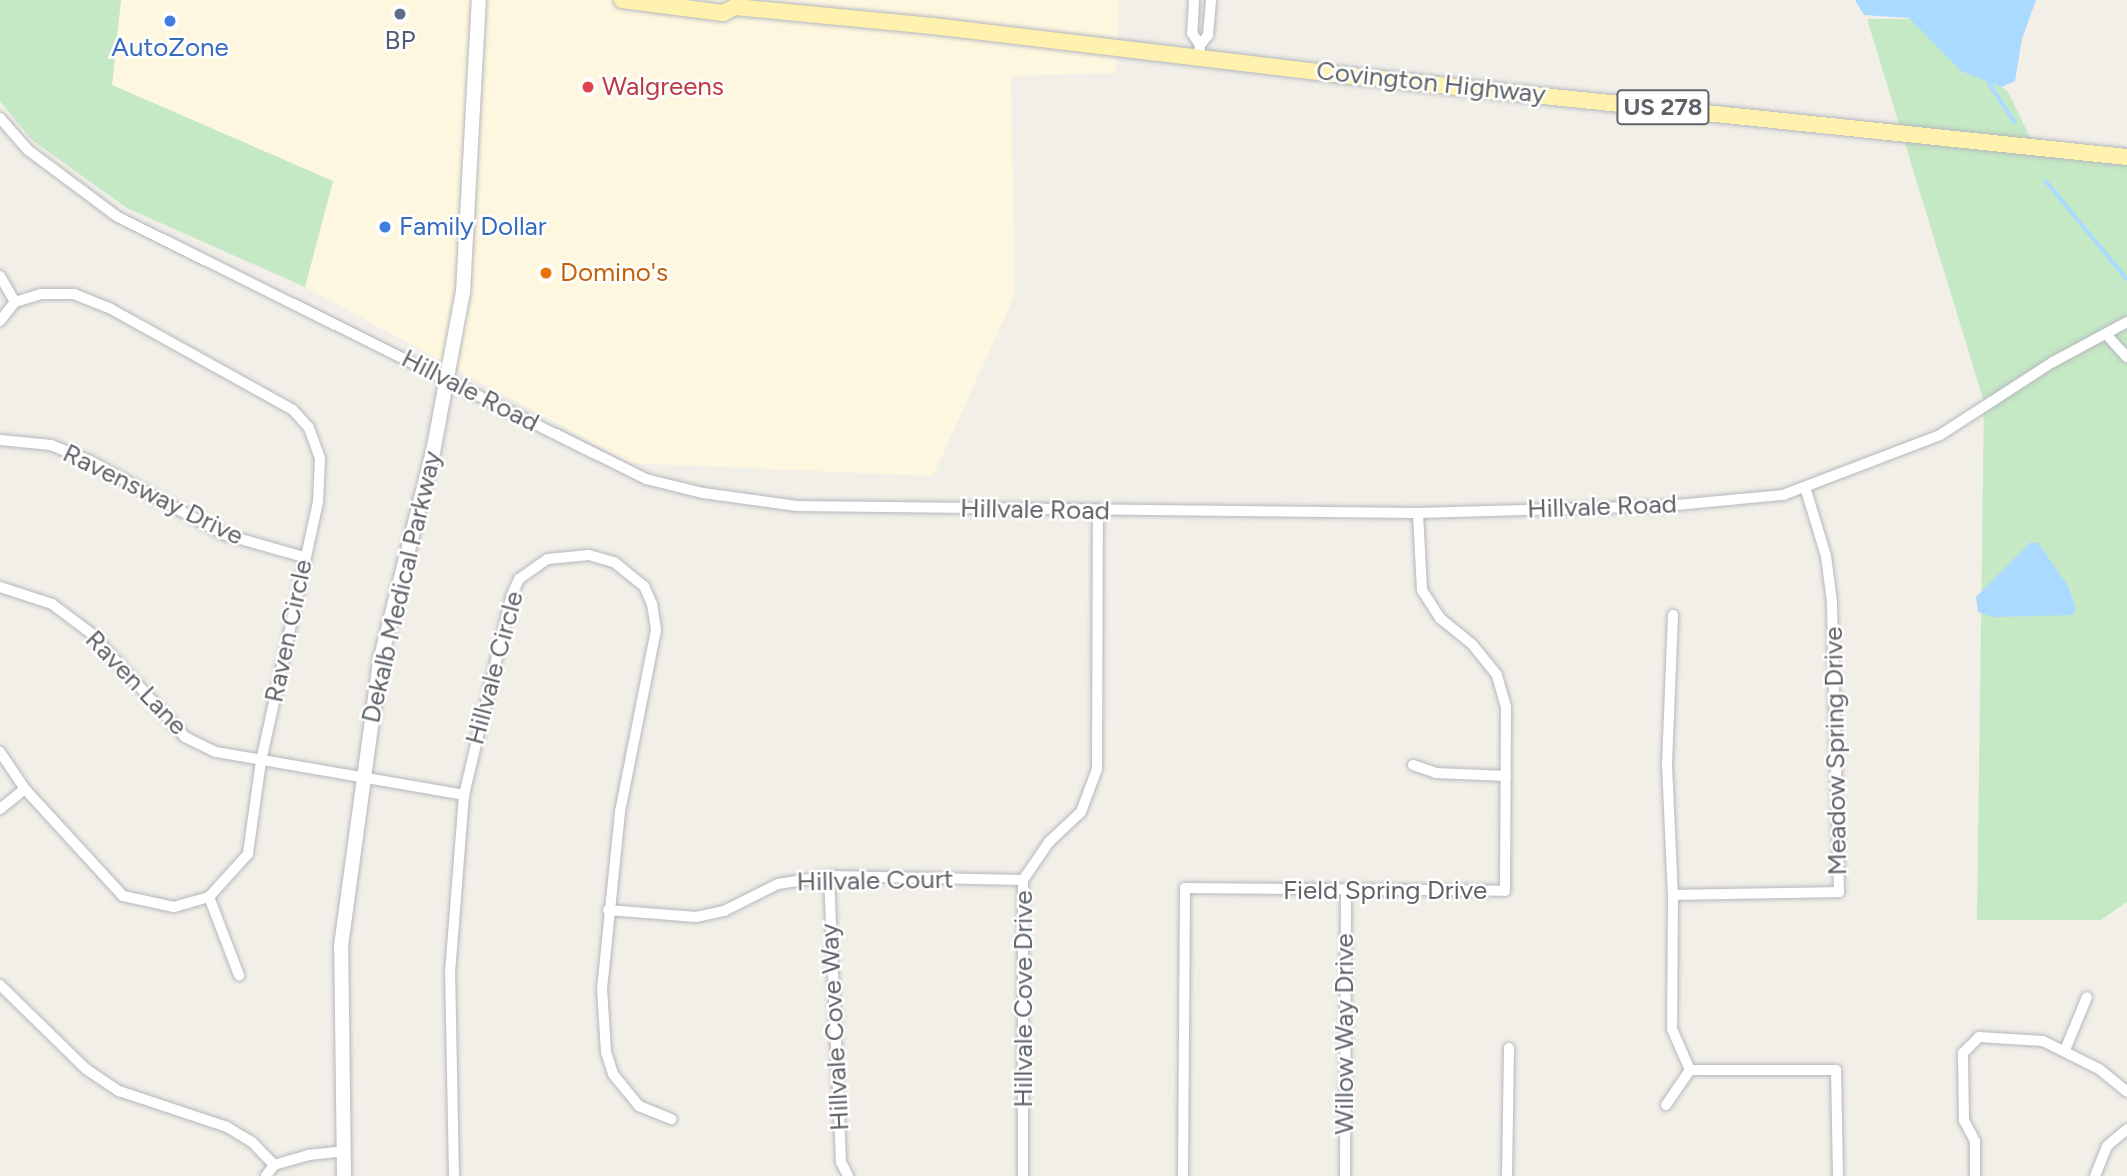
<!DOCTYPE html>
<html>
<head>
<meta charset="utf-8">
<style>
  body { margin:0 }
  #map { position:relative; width:2127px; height:1176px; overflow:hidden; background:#f1efe8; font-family:Figtree,sans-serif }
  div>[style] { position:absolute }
  .commercial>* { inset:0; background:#fef7e0 }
  .green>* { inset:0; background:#c5e8c5 }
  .water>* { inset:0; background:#aadaff }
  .stream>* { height:3.5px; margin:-1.75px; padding:0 1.75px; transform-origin:1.75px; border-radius:1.75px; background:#aadaff }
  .roads { filter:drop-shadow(0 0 2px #b5b8bc) drop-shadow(0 0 2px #b5b8bc) }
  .minor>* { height:10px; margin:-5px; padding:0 5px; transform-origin:5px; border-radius:5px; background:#fff }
  .secondary>* { height:14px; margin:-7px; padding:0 7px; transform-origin:7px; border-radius:7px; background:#fff }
  .primary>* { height:16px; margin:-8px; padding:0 8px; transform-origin:8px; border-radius:8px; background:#fff2af }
  .dots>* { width:19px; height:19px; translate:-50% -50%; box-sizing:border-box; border:4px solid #fff; border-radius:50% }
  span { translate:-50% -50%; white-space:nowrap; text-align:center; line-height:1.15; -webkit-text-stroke:5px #fff; paint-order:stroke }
  .shield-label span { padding:2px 5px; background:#fff; border:2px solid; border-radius:5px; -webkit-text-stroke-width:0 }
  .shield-label { font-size:24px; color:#5f6368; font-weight:700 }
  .service-label { font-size:26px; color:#4e5e75 }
  .shop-label { font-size:26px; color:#366cbe }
  .left { translate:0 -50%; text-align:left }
  .street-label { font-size:26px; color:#5f6368 }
  .health-label { font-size:26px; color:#be3a42 }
  .food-label { font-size:26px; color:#c56008 }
</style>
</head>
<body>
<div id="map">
  <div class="commercial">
    <i style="clip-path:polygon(121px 0,1119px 0,1116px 73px,1011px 76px,1015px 294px,933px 476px,630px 463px,305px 287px,333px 181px,112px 85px)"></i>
  </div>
  <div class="green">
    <i style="clip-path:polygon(0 0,121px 0,112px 85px,333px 181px,305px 287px,127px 208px,32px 140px,0 101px)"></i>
    <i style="clip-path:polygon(1867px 19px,1919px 19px,2008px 92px,2034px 145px,2127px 156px,2127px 902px,2101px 920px,1977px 920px,1984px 402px)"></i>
  </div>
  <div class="water">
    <i style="clip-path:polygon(1855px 0,2036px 0,2022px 39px,2015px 81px,2002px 87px,1961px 71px,1909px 18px,1864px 15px)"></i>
    <i style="clip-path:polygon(2031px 542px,2038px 543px,2067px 584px,2076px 608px,2073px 615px,1993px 617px,1978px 612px,1976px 597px)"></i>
  </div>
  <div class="stream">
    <i style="left:1989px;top:83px;width:47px;rotate:56.3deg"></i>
    <i style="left:2046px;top:181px;width:127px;rotate:50.4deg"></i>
  </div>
  <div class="roads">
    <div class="minor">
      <i style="left:1194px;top:0;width:33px;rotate:93deg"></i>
      <i style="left:1192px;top:33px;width:14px;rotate:56deg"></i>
      <i style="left:1199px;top:57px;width:12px;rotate:-85deg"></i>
      <i style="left:1200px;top:45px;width:13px;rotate:-51deg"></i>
      <i style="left:1208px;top:35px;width:35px;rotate:-85deg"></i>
      <i style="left:0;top:118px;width:43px;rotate:48.8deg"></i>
      <i style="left:28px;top:150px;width:112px;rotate:36.7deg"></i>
      <i style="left:118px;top:217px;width:589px;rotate:26.39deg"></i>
      <i style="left:646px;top:479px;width:59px;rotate:13.8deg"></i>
      <i style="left:703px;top:493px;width:95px;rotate:7.9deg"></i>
      <i style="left:797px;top:506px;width:621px;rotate:0.65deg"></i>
      <i style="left:1418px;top:513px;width:248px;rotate:-1.6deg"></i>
      <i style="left:1666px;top:506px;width:118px;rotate:-5.4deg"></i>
      <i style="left:1783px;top:495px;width:168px;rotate:-20.9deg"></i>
      <i style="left:1940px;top:435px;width:135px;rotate:-32.9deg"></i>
      <i style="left:2053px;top:362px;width:84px;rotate:-28.4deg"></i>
      <i style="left:0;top:276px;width:30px;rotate:60deg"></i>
      <i style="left:0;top:321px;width:24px;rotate:-52deg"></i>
      <i style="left:15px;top:302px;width:27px;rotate:-17deg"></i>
      <i style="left:41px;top:294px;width:33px"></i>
      <i style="left:74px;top:294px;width:40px;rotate:22deg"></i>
      <i style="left:111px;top:309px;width:208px;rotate:29deg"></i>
      <i style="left:293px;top:410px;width:24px;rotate:48deg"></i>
      <i style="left:309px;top:428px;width:33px;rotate:70deg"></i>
      <i style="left:320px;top:459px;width:43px;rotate:92.7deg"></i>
      <i style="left:318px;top:502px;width:265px;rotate:102.4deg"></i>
      <i style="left:261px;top:761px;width:94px;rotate:98deg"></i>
      <i style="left:248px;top:854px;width:58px;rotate:132.2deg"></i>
      <i style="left:209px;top:897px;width:36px;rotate:164deg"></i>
      <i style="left:174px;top:907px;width:52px;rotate:-167.8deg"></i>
      <i style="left:123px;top:896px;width:145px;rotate:-132.5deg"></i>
      <i style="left:25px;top:789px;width:45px;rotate:-124deg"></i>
      <i style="left:2106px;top:334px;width:31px;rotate:48deg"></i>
      <i style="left:0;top:440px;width:51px;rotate:5.6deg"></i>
      <i style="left:51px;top:445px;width:42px;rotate:22.3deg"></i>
      <i style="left:90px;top:461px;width:152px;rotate:28.8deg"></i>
      <i style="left:223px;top:534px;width:84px;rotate:15.9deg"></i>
      <i style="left:0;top:587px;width:55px;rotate:18.1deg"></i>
      <i style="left:52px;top:604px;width:50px;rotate:36.9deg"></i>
      <i style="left:92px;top:634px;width:139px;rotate:47.9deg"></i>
      <i style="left:185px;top:737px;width:34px;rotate:26deg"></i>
      <i style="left:216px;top:752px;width:252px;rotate:9.8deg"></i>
      <i style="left:1673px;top:615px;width:150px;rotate:92.3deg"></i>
      <i style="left:1667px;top:765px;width:130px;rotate:87.4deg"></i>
      <i style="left:1673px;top:895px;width:134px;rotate:90.4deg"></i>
      <i style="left:1672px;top:1029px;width:45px;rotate:66.3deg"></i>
      <i style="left:1413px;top:765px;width:24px;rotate:19deg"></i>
      <i style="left:1436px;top:773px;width:70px;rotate:2.5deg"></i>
      <i style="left:0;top:809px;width:32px;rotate:-39deg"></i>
      <i style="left:829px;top:876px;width:286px;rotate:87.6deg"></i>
      <i style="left:841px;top:1162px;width:16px;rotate:63deg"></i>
      <i style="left:1673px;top:895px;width:166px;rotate:-1deg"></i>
      <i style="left:1839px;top:892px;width:290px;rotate:-91.4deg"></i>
      <i style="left:1832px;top:602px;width:46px;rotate:-97.4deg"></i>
      <i style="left:1826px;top:556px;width:69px;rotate:-106.9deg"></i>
      <i style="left:209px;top:897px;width:84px;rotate:69deg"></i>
      <i style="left:608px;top:910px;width:88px;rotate:4.5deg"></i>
      <i style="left:696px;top:917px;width:29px;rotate:-12deg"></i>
      <i style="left:724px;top:911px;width:60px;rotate:-26.6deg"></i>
      <i style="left:778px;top:884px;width:52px;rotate:-8.9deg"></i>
      <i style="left:829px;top:876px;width:194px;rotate:1.2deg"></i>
      <i style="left:0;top:985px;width:120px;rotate:44.3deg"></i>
      <i style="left:86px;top:1069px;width:40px;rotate:34deg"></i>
      <i style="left:119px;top:1091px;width:114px;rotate:18.4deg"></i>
      <i style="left:227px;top:1127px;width:29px;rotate:31deg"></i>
      <i style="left:252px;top:1142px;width:32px;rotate:46deg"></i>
      <i style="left:2065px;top:1050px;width:57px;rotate:-67.5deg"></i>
      <i style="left:1666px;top:1105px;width:42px;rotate:-55.6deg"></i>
      <i style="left:1690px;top:1070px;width:146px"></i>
      <i style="left:1836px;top:1070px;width:106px;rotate:88.9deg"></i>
      <i style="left:266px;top:1176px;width:14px;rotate:-54deg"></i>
      <i style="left:274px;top:1165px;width:35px;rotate:-16deg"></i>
      <i style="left:308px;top:1155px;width:36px;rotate:-6deg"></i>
      <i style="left:454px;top:1176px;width:203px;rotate:-91.1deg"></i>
      <i style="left:450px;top:973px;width:179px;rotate:-85.5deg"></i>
      <i style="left:464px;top:795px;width:204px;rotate:-76.6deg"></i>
      <i style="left:511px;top:597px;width:20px;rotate:-66deg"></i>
      <i style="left:519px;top:579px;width:35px;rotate:-35deg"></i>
      <i style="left:548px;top:559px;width:41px;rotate:-5.6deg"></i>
      <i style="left:589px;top:555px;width:26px;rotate:16deg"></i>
      <i style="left:614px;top:562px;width:38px;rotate:39deg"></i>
      <i style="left:644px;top:586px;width:20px;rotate:66deg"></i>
      <i style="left:652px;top:604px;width:26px;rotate:81deg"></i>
      <i style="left:656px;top:630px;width:186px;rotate:101.2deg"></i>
      <i style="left:620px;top:812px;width:177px;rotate:95.8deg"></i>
      <i style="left:602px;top:988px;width:64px;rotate:86.4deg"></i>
      <i style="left:606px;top:1052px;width:23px;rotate:72deg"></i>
      <i style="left:613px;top:1074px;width:41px;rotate:50.9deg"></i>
      <i style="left:639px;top:1106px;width:35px;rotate:22deg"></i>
      <i style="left:1023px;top:1176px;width:296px;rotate:-90deg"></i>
      <i style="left:1023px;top:880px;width:46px;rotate:-55.6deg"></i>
      <i style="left:1049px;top:842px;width:44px;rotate:-43.2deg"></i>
      <i style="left:1081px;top:812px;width:46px;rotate:-69.6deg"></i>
      <i style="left:1097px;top:769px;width:258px;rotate:-89.8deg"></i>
      <i style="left:1183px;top:1176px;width:288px;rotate:-89.6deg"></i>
      <i style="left:1185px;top:888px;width:320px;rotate:0.5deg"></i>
      <i style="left:1505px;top:891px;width:184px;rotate:-89.7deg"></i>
      <i style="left:1506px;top:707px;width:33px;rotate:-106deg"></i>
      <i style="left:1497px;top:675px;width:38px;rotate:-129deg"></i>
      <i style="left:1473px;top:645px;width:43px;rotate:-140.7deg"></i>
      <i style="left:1440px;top:618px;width:33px;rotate:-123deg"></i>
      <i style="left:1422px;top:590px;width:77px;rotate:-93deg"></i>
      <i style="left:1345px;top:1176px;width:284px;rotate:-89.8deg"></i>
      <i style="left:1507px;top:1176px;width:128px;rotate:-89.1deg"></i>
      <i style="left:1975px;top:1176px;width:35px;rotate:-90deg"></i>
      <i style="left:1975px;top:1141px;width:24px;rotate:-118deg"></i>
      <i style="left:1964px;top:1120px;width:67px;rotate:-90.9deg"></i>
      <i style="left:1963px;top:1053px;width:23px;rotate:-45deg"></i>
      <i style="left:1979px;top:1037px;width:64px;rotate:3.6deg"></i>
      <i style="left:2043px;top:1041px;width:63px;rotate:26.6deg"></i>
      <i style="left:2099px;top:1069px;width:36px;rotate:39deg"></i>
      <i style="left:2095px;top:1176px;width:32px;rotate:-68deg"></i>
      <i style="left:2107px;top:1146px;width:26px;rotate:-40deg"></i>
    </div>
    <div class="secondary">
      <i style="left:344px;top:1176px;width:230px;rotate:-90.7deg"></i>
      <i style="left:341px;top:946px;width:288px;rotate:-82.2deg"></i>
      <i style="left:380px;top:661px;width:216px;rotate:-75.8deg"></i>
      <i style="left:433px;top:452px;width:163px;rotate:-79.4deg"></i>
      <i style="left:463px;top:292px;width:292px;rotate:-86.9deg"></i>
    </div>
    <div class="primary">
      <i style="left:622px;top:0;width:102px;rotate:7.3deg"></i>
      <i style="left:723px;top:13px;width:13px;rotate:-27deg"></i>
      <i style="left:735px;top:7px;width:198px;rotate:5.5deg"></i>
      <i style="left:932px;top:26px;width:404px;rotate:6.8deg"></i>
      <i style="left:1333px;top:74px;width:798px;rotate:5.97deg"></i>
    </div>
  </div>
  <div class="dots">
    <i style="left:400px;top:14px;background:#5c6f8a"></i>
    <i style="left:170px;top:21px;background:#3f7fe0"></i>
    <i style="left:588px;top:87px;background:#e0444e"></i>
    <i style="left:385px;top:227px;background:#3f7fe0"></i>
    <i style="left:546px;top:273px;background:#e8710a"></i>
  </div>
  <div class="shield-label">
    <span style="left:1663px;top:107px">US 278</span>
  </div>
  <div class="service-label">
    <span style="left:400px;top:41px">BP</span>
  </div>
  <div class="shop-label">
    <span style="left:170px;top:48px">AutoZone</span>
    <span class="left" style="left:399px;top:227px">Family Dollar</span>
  </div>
  <div class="street-label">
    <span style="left:1431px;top:83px;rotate:6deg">Covington Highway</span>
    <span style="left:470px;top:391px;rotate:27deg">Hillvale Road</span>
    <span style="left:153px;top:495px;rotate:26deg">Ravensway Drive</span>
    <span style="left:1602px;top:507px;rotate:-2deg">Hillvale Road</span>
    <span style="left:1035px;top:510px;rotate:1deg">Hillvale Road</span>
    <span style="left:402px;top:587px;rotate:-77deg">Dekalb Medical Parkway</span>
    <span style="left:289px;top:631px;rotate:-78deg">Raven Circle</span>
    <span style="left:495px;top:668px;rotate:-75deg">Hillvale Circle</span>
    <span style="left:136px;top:683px;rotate:46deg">Raven Lane</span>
    <span style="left:1836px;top:751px;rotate:-91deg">Meadow Spring Drive</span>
    <span style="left:875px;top:881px;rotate:-1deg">Hillvale Court</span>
    <span style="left:1385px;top:891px">Field Spring Drive</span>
    <span style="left:1024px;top:999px;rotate:-90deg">Hillvale Cove Drive</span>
    <span style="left:835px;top:1027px;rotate:-93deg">Hillvale Cove Way</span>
    <span style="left:1345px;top:1034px;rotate:-90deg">Willow Way Drive</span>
  </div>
  <div class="health-label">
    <span class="left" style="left:602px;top:87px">Walgreens</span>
  </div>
  <div class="food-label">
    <span class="left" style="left:560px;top:273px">Domino's</span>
  </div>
</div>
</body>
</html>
